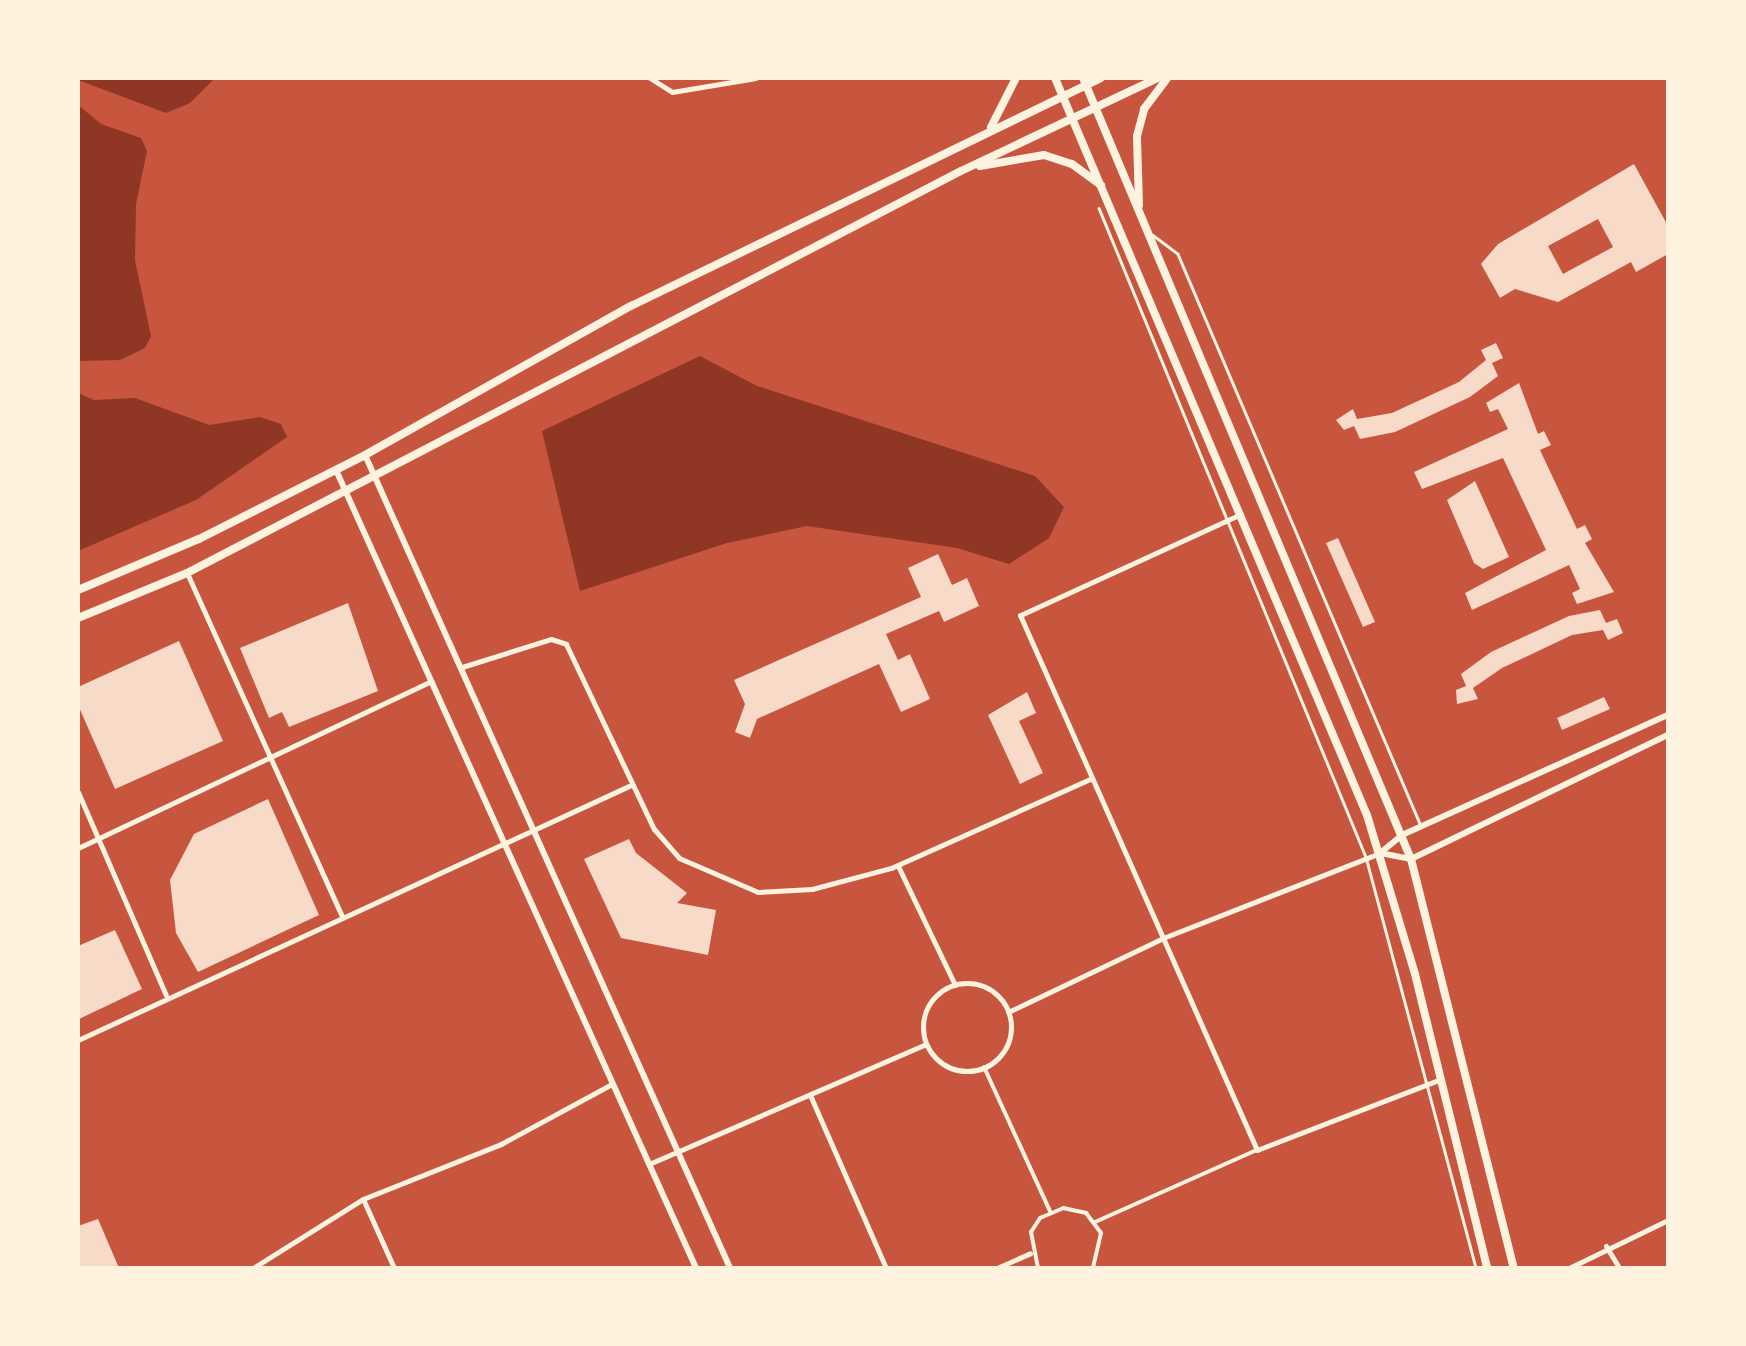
<!DOCTYPE html>
<html>
<head>
<meta charset="utf-8">
<style>
  body { margin:0 }
  #map { position:relative; width:1746px; height:1346px; overflow:hidden; background:#c8553d; font-family:"Roboto Condensed",sans-serif }
  div>[style] { position:absolute }
  .water>* { inset:0; background:#8f3625 }
  .building>* { inset:0; background:#f7dbc8 }
  .service>* { height:2.5px; margin:-1.25px; padding:0 1.25px; transform-origin:1.25px; border-radius:1.25px; background:#fff3e0 }
  .pedestrian>* { height:4px; margin:-2px; padding:0 2px; transform-origin:2px; border-radius:2px; background:#fff3e0 }
  .minor>* { height:5px; margin:-2.5px; padding:0 2.5px; transform-origin:2.5px; border-radius:2.5px; background:#fff3e0 }
  .minor>.ring { margin:-2.5px; padding:0; box-sizing:content-box; background:none; border:5px solid #fff3e0; border-radius:50% }
  .tertiary>* { height:6px; margin:-3px; padding:0 3px; transform-origin:3px; border-radius:3px; background:#fff3e0 }
  .secondary>* { height:8px; margin:-4px; padding:0 4px; transform-origin:4px; border-radius:4px; background:#fff3e0 }
  span { translate:-50% -50%; white-space:nowrap; text-align:center; line-height:1.15; -webkit-text-stroke:8px #fff3e0; paint-order:stroke }
  .frame { position:absolute; inset:0; border:80px solid #fff3e0; pointer-events:none }
</style>
</head>
<body>
<div id="map">
  <div class="water">
    <i style="clip-path:polygon(215px 78px,190px 103px,166px 113px,78px 80px)"></i>
    <i style="clip-path:polygon(78px 105px,101px 124px,141px 138px,147px 151px,136px 204px,135px 260px,151px 336px,145px 348px,120px 360px,78px 361px)"></i>
    <i style="clip-path:polygon(700px 356px,757px 386px,1035px 476px,1064px 507px,1049px 538px,1009px 564px,957px 548px,807px 526px,727px 543px,580px 591px,542px 431px)"></i>
    <i style="clip-path:polygon(78px 393px,94px 400px,135px 398px,209px 425px,260px 417px,281px 424px,287px 437px,196px 500px,78px 551px)"></i>
  </div>
  <div class="building">
    <i style="clip-path:polygon(evenodd,1634px 164px,1668px 226px,1668px 254px,1636px 272px,1631px 262px,1558px 302px,1515px 289px,1500px 298px,1481px 264px,1498px 244px,1634px 164px,1598px 219px,1613px 247px,1563px 274px,1548px 246px,1598px 219px)"></i>
    <i style="clip-path:polygon(1496px 343px,1503px 358px,1492px 363px,1498px 376px,1470px 397px,1395px 432px,1360px 439px,1354px 426px,1344px 430px,1336px 420px,1353px 409px,1357px 419px,1392px 413px,1459px 382px,1486px 360px,1481px 350px)"></i>
    <i style="clip-path:polygon(1519px 383px,1538px 434px,1544px 431px,1551px 445px,1540px 450px,1577px 529px,1585px 525px,1592px 539px,1585px 543px,1614px 592px,1577px 604px,1572px 593px,1580px 589px,1569px 565px,1472px 610px,1465px 593px,1546px 550px,1503px 458px,1422px 489px,1414px 472px,1508px 429px,1498px 409px,1490px 412px,1486px 403px)"></i>
    <i style="clip-path:polygon(1475px 481px,1509px 557px,1483px 569px,1474px 563px,1447px 500px)"></i>
    <i style="clip-path:polygon(1338px 538px,1375px 622px,1363px 627px,1326px 543px)"></i>
    <i style="clip-path:polygon(938px 554px,952px 585px,967px 578px,979px 606px,944px 622px,939px 611px,886px 634px,898px 660px,910px 654px,930px 699px,901px 712px,879px 664px,757px 719px,750px 738px,735px 732px,745px 704px,734px 680px,921px 597px,908px 568px)"></i>
    <i style="clip-path:polygon(348px 603px,378px 691px,289px 727px,282px 712px,269px 718px,240px 648px)"></i>
    <i style="clip-path:polygon(1600px 610px,1606px 623px,1617px 619px,1623px 633px,1608px 640px,1603px 630px,1572px 635px,1502px 668px,1473px 688px,1478px 699px,1457px 704px,1456px 690px,1466px 686px,1461px 674px,1491px 652px,1569px 616px)"></i>
    <i style="clip-path:polygon(179px 641px,223px 741px,115px 789px,78px 705px,78px 687px)"></i>
    <i style="clip-path:polygon(1027px 692px,1036px 713px,1019px 721px,1043px 773px,1020px 784px,988px 715px)"></i>
    <i style="clip-path:polygon(1604px 697px,1610px 709px,1562px 730px,1557px 718px)"></i>
    <i style="clip-path:polygon(268px 799px,319px 915px,198px 972px,176px 933px,170px 880px,194px 834px)"></i>
    <i style="clip-path:polygon(629px 839px,636px 853px,687px 893px,677px 903px,716px 910px,708px 955px,621px 938px,584px 859px)"></i>
    <i style="clip-path:polygon(115px 930px,142px 989px,79px 1019px,78px 946px)"></i>
    <i style="clip-path:polygon(98px 1219px,119px 1268px,78px 1268px,78px 1226px)"></i>
  </div>
  <div class="service">
    <i style="left:1099px;top:208px;width:702px;rotate:67.64deg"></i>
    <i style="left:1366px;top:857px;width:425px;rotate:75deg"></i>
    <i style="left:1153px;top:235px;width:31px;rotate:37deg"></i>
    <i style="left:1178px;top:254px;width:621px;rotate:66.98deg"></i>
  </div>
  <div class="pedestrian">
    <i style="left:984px;top:1067px;width:158px;rotate:65.4deg"></i>
    <i style="left:1095px;top:1222px;width:177px;rotate:-24deg"></i>
    <i style="left:1038px;top:1268px;width:37px;rotate:-101deg"></i>
    <i style="left:1031px;top:1232px;width:17px;rotate:-57deg"></i>
    <i style="left:1040px;top:1218px;width:25px;rotate:-23deg"></i>
    <i style="left:1063px;top:1208px;width:24px;rotate:12deg"></i>
    <i style="left:1086px;top:1213px;width:25px;rotate:53deg"></i>
    <i style="left:1101px;top:1233px;width:36px;rotate:103deg"></i>
  </div>
  <div class="minor">
    <i style="left:650px;top:78px;width:26px;rotate:32deg"></i>
    <i style="left:672px;top:92px;width:85px;rotate:-9.5deg"></i>
    <i style="left:1241px;top:514px;width:243px;rotate:155.4deg"></i>
    <i style="left:1020px;top:615px;width:585px;rotate:66.11deg"></i>
    <i style="left:1257px;top:1150px;width:197px;rotate:-21.1deg"></i>
    <i style="left:187px;top:573px;width:377px;rotate:65.7deg"></i>
    <i style="left:462px;top:667px;width:93px;rotate:-17.5deg"></i>
    <i style="left:551px;top:639px;width:16px;rotate:18deg"></i>
    <i style="left:566px;top:644px;width:205px;rotate:64.6deg"></i>
    <i style="left:654px;top:829px;width:38px;rotate:49deg"></i>
    <i style="left:679px;top:858px;width:86px;rotate:23.3deg"></i>
    <i style="left:758px;top:892px;width:54px;rotate:-3.2deg"></i>
    <i style="left:812px;top:889px;width:82px;rotate:-14.9deg"></i>
    <i style="left:891px;top:868px;width:220px;rotate:-24.1deg"></i>
    <i style="left:78px;top:792px;width:221px;rotate:66.6deg"></i>
    <i style="left:78px;top:848px;width:391px;rotate:-25.3deg"></i>
    <i style="left:898px;top:866px;width:132px;rotate:64.4deg"></i>
    <i class="ring" style="left:923px;top:983px;width:83px;height:83px"></i>
    <i style="left:1008px;top:1012px;width:172px;rotate:-25.5deg"></i>
    <i style="left:1163px;top:938px;width:230px;rotate:-21.4deg"></i>
    <i style="left:78px;top:1040px;width:607px;rotate:-24.75deg"></i>
    <i style="left:810px;top:1095px;width:189px;rotate:66.3deg"></i>
    <i style="left:649px;top:1164px;width:302px;rotate:-23.4deg"></i>
    <i style="left:363px;top:1199px;width:76px;rotate:65.8deg"></i>
    <i style="left:1606px;top:1246px;width:26px;rotate:59deg"></i>
    <i style="left:253px;top:1268px;width:130px;rotate:-32.1deg"></i>
    <i style="left:363px;top:1199px;width:149px;rotate:-21.7deg"></i>
    <i style="left:501px;top:1144px;width:126px;rotate:-28.4deg"></i>
    <i style="left:997px;top:1268px;width:36px;rotate:-24deg"></i>
    <i style="left:1569px;top:1268px;width:110px;rotate:-25.9deg"></i>
  </div>
  <div class="tertiary">
    <i style="left:365px;top:455px;width:891px;rotate:65.82deg"></i>
    <i style="left:336px;top:470px;width:875px;rotate:65.72deg"></i>
    <i style="left:1380px;top:853px;width:28px;rotate:-39deg"></i>
    <i style="left:1402px;top:835px;width:292px;rotate:-24.3deg"></i>
    <i style="left:1380px;top:853px;width:32px;rotate:11deg"></i>
    <i style="left:1411px;top:859px;width:285px;rotate:-25.8deg"></i>
  </div>
  <div class="secondary">
    <i style="left:1055px;top:78px;width:800px;rotate:67.06deg"></i>
    <i style="left:1367px;top:815px;width:166px;rotate:73.2deg"></i>
    <i style="left:1415px;top:974px;width:303px;rotate:76.2deg"></i>
    <i style="left:1083px;top:78px;width:847px;rotate:67.22deg"></i>
    <i style="left:1411px;top:859px;width:422px;rotate:75.9deg"></i>
    <i style="left:991px;top:127px;width:55px;rotate:-63deg"></i>
    <i style="left:980px;top:166px;width:65px;rotate:-9.8deg"></i>
    <i style="left:1044px;top:155px;width:29px;rotate:18deg"></i>
    <i style="left:1072px;top:164px;width:36px;rotate:36deg"></i>
    <i style="left:1139px;top:205px;width:69px;rotate:-91.7deg"></i>
    <i style="left:1137px;top:136px;width:28px;rotate:-75deg"></i>
    <i style="left:1144px;top:109px;width:39px;rotate:-53deg"></i>
    <i style="left:78px;top:590px;width:131px;rotate:-22.9deg"></i>
    <i style="left:199px;top:539px;width:186px;rotate:-26.8deg"></i>
    <i style="left:365px;top:455px;width:305px;rotate:-29.3deg"></i>
    <i style="left:631px;top:306px;width:522px;rotate:-25.88deg"></i>
    <i style="left:78px;top:618px;width:118px;rotate:-22.4deg"></i>
    <i style="left:187px;top:573px;width:872px;rotate:-27.45deg"></i>
    <i style="left:961px;top:171px;width:218px;rotate:-25.3deg"></i>
  </div>
  <div class="frame"></div>
</div>
</body>
</html>
